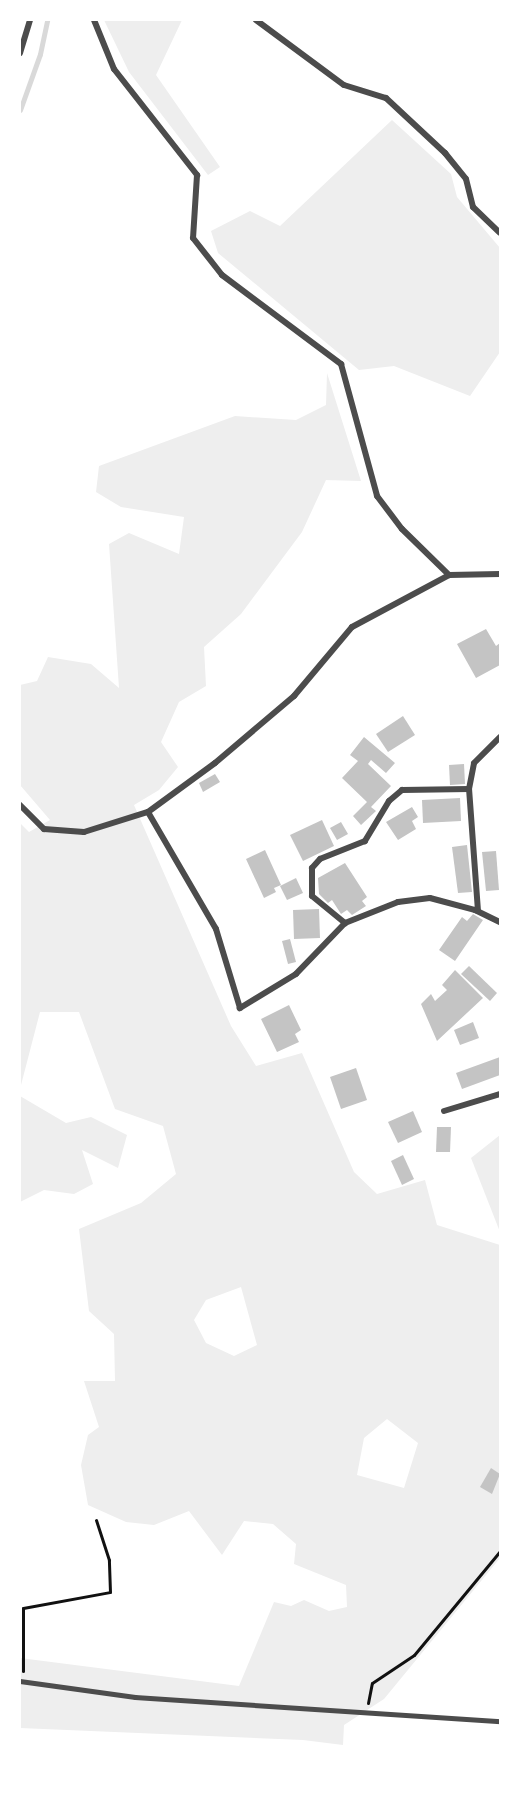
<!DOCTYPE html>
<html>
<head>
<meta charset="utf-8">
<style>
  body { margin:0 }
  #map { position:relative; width:520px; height:1815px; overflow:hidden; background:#fff; font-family:Helvetica,sans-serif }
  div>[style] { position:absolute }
  .green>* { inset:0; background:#eee }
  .stream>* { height:5px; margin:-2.5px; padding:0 2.5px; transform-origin:2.5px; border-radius:2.5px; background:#d9d9d9 }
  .building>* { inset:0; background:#c4c4c4 }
  .path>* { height:3px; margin:-1.5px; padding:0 1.5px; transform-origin:1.5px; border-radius:1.5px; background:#111 }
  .service>* { height:4.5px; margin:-2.25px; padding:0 2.25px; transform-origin:2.25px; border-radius:2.25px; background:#4c4c4c }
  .minor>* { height:6px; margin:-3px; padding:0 3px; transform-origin:3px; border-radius:3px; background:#4c4c4c }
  span { translate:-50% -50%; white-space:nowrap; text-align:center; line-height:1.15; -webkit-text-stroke:4.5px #fff; paint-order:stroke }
  .frame { position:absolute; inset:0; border:21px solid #fff; pointer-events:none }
</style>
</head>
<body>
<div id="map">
  <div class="green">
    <i style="clip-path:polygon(104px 20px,182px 20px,156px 75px,220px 167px,208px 175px,129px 72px)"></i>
    <i style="clip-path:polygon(392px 120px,451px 174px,457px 197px,500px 248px,500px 352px,470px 396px,394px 366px,359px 370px,218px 253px,211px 231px,250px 211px,280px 226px)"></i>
    <i style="clip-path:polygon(evenodd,327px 373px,361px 481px,326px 480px,302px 532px,241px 614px,204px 647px,206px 686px,179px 702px,161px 742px,178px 767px,159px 790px,134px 805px,231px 1026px,256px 1066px,302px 1053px,354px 1172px,377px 1194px,425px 1180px,437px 1225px,500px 1245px,500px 1558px,384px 1699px,344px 1725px,343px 1745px,303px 1740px,20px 1728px,20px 1658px,239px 1686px,274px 1602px,291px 1606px,304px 1600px,329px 1611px,347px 1607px,346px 1585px,294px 1564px,296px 1544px,273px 1524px,244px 1521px,222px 1555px,189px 1511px,154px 1525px,126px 1522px,88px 1505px,81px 1465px,88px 1435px,99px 1427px,84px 1381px,115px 1381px,114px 1334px,89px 1311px,79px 1229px,141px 1203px,176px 1174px,163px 1126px,115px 1109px,79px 1012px,40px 1012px,20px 1089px,20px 823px,29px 832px,50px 820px,20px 785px,20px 685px,37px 681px,48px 657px,91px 664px,119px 688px,109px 544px,129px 533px,179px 554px,184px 517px,121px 507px,96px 492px,99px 466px,235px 416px,296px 420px,326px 405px,327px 373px,241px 1287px,257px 1345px,234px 1356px,206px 1343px,194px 1320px,206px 1300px,241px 1287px,327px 373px,387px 1419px,418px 1443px,404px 1488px,357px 1475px,364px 1438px,387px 1419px)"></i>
    <i style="clip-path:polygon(20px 1096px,66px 1123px,91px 1117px,127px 1135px,118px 1168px,82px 1150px,93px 1184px,74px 1194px,44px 1190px,20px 1202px)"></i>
    <i style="clip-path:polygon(500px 1135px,500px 1232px,471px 1158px)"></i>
  </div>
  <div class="stream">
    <i style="left:20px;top:110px;width:59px;rotate:-70.3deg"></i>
    <i style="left:40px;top:54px;width:35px;rotate:-78deg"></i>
  </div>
  <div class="building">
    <i style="clip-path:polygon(486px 629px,496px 646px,500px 643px,500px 665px,476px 678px,457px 644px)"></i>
    <i style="clip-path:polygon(403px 716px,415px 735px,388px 752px,376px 734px)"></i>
    <i style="clip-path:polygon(364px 737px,395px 763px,386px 773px,371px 760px,368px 764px,391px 786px,371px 807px,376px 811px,361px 825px,353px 816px,367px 802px,342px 778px,358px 761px,350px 755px)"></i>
    <i style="clip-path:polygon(464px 764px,465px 784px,450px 785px,449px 765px)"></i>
    <i style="clip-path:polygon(215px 774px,220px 782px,203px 792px,199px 783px)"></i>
    <i style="clip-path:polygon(460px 798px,461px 821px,423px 823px,422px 800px)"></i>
    <i style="clip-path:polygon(412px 807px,418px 817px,412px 821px,416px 829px,398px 840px,386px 822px)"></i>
    <i style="clip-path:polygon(322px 820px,334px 846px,303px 861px,290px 835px)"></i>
    <i style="clip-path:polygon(341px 822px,348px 834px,337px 840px,330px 828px)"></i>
    <i style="clip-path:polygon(467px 845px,472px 892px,458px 893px,452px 847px)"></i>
    <i style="clip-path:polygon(265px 850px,281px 885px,274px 888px,276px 892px,264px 898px,246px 859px)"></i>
    <i style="clip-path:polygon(496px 851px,499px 890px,486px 891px,482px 852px)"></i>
    <i style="clip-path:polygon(345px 863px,367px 897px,362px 901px,366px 906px,352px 915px,347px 910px,341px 914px,332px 900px,328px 903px,319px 894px,318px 878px)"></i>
    <i style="clip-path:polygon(296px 878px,303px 893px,287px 900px,280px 886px)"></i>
    <i style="clip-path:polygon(319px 909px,320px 938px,294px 939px,293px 910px)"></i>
    <i style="clip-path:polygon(473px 914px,483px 920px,455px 961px,439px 950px,462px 917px,467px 921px)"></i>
    <i style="clip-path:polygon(290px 939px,296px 962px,288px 964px,282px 941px)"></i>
    <i style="clip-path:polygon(469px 966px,497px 993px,490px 1001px,461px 974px)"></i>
    <i style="clip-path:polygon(455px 970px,483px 998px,437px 1041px,421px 1004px,431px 994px,435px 1001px,447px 990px,442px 985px)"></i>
    <i style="clip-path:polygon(289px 1005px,301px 1030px,295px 1034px,299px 1042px,277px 1052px,261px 1019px)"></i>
    <i style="clip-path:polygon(473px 1022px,479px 1038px,460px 1045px,454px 1030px)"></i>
    <i style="clip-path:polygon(500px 1057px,500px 1075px,462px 1089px,456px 1073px)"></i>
    <i style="clip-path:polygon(356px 1068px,367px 1100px,341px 1109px,330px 1077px)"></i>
    <i style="clip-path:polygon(413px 1111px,422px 1132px,398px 1143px,388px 1122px)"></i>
    <i style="clip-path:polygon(437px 1127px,451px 1127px,450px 1152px,436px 1152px)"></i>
    <i style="clip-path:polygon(403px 1155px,414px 1179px,402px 1185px,391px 1161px)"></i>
    <i style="clip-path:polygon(491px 1468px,500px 1474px,492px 1494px,480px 1487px)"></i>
  </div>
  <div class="path">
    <i style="left:23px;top:1671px;width:63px;rotate:-90deg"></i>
    <i style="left:23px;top:1608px;width:88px;rotate:-10.4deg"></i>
    <i style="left:110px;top:1592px;width:32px;rotate:-92deg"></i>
    <i style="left:109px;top:1560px;width:42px;rotate:-108deg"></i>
    <i style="left:368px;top:1703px;width:20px;rotate:-79deg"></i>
    <i style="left:372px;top:1683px;width:50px;rotate:-33.7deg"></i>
    <i style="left:414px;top:1655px;width:135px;rotate:-50.4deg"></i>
  </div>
  <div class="service">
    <i style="left:20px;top:1681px;width:116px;rotate:7.9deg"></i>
    <i style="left:135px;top:1697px;width:366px;rotate:3.8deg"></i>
  </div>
  <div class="minor">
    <i style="left:94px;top:20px;width:53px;rotate:67.8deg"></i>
    <i style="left:114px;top:69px;width:135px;rotate:51.9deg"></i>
    <i style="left:197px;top:175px;width:63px;rotate:93.6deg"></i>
    <i style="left:193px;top:238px;width:47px;rotate:51.9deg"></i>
    <i style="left:222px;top:275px;width:149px;rotate:36.8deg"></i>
    <i style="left:341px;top:364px;width:137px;rotate:74.7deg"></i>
    <i style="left:377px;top:496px;width:41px;rotate:52.9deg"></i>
    <i style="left:402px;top:529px;width:66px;rotate:44.4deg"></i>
    <i style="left:256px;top:20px;width:109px;rotate:36.5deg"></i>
    <i style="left:344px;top:85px;width:44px;rotate:17.2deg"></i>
    <i style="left:386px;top:98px;width:81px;rotate:43deg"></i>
    <i style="left:445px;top:153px;width:33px;rotate:51deg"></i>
    <i style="left:466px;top:179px;width:29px;rotate:76deg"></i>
    <i style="left:473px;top:207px;width:37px;rotate:44deg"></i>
    <i style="left:20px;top:53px;width:34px;rotate:-73deg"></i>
    <i style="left:469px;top:789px;width:67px;rotate:179.1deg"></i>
    <i style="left:402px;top:790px;width:17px;rotate:140deg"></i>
    <i style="left:389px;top:801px;width:47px;rotate:121deg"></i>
    <i style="left:365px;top:841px;width:48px;rotate:158.2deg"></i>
    <i style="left:320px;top:859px;width:12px;rotate:132deg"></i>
    <i style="left:312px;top:868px;width:28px;rotate:90deg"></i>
    <i style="left:312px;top:896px;width:43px;rotate:39.3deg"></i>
    <i style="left:345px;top:923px;width:57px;rotate:-21.6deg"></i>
    <i style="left:398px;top:902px;width:32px;rotate:-7deg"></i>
    <i style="left:430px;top:898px;width:47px;rotate:14.9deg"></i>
    <i style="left:475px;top:910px;width:28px;rotate:26deg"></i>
    <i style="left:20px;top:805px;width:34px;rotate:45deg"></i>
    <i style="left:44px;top:829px;width:40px;rotate:4.3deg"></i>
    <i style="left:84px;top:832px;width:67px;rotate:-17.4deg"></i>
    <i style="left:478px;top:911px;width:122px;rotate:-94.2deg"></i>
    <i style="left:469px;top:789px;width:26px;rotate:-79deg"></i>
    <i style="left:474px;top:763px;width:37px;rotate:-45deg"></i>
    <i style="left:345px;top:923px;width:71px;rotate:133.9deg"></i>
    <i style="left:296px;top:974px;width:66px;rotate:148.7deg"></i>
    <i style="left:240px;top:1008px;width:83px;rotate:-106.9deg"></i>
    <i style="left:216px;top:929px;width:135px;rotate:-120.2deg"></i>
    <i style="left:148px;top:812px;width:83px;rotate:-36.2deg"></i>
    <i style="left:215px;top:763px;width:104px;rotate:-40.3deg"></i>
    <i style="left:294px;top:696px;width:90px;rotate:-50deg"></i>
    <i style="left:352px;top:627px;width:110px;rotate:-28.2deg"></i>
    <i style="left:449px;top:575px;width:51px;rotate:-1.1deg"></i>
    <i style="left:444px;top:1111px;width:59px;rotate:-16.9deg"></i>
  </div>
  <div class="frame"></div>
</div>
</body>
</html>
